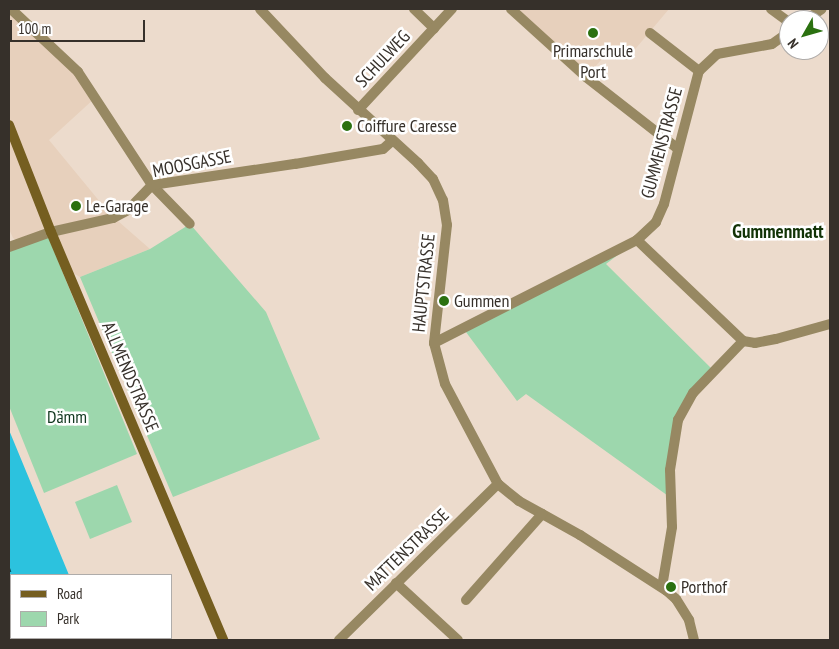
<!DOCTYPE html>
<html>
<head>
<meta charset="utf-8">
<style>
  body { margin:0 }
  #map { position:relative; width:839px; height:649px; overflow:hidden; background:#ecdbcc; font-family:"PT Sans Narrow",sans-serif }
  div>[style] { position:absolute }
  .built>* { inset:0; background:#e7d0bc }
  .green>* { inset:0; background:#9dd7ad }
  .water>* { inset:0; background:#2cc2de }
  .ferry>* { height:1px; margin-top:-0.5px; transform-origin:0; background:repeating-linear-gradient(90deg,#074752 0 6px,transparent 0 11px) }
  .street>* { height:10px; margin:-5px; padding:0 5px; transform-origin:5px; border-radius:5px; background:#978862 }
  .secondary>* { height:10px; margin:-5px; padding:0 5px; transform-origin:5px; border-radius:5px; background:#755e20 }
  .dots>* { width:14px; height:14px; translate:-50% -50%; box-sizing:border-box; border:2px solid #fff; border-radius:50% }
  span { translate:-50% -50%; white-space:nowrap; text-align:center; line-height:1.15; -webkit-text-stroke:5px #fff; paint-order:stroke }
  .poi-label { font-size:18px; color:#36302a }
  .left { translate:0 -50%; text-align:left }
  .street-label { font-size:18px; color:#36302a }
  .park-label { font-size:18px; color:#123820 }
  .neighbourhood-label { font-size:19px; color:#123307; font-weight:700 }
  .frame { position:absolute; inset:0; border:10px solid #36302a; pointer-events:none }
  .legend { position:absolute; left:10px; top:574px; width:162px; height:65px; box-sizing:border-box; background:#fff; border:1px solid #afacaa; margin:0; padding:6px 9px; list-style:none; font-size:15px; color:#36302a }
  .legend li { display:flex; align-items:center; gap:10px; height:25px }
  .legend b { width:25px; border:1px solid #afacaa }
  .north { position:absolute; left:779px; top:10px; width:50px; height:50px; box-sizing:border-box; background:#fff; border:1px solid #afacaa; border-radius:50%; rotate:232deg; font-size:14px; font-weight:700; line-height:20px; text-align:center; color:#36302a }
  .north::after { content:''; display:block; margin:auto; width:18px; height:22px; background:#2b7110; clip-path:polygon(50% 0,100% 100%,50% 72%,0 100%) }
  .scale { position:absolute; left:10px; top:20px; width:135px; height:22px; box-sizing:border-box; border:2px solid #36302a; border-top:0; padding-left:6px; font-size:15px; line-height:18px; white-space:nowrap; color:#36302a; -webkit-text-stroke:4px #fff; paint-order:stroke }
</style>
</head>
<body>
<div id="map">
  <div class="built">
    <i style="clip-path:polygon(9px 9px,45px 40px,95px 98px,49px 140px,110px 214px,150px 249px,80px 277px,13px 238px,9px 229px)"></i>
    <i style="clip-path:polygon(511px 9px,669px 9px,626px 60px,610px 50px,586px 77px)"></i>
  </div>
  <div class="green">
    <i style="clip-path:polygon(190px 224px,266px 312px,320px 439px,173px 497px,80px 277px,150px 249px)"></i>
    <i style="clip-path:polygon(47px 234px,137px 454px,44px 493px,9px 406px,9px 247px)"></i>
    <i style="clip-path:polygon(637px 240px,606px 264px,714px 371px,678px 420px,671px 498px,526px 394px,517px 401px,463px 328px)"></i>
    <i style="clip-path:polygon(117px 485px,132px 522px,90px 539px,75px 502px)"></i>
  </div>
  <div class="water">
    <i style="clip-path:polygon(9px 430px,69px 575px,11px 575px,11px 638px,94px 638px,95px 640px,9px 640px)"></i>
  </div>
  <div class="ferry">
    <i style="left:9px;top:566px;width:9px;rotate:72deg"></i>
    <i style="left:35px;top:638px;width:2px;rotate:63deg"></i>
  </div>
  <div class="street">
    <i style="left:11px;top:9px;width:92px;rotate:43.2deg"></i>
    <i style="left:78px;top:72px;width:135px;rotate:56.8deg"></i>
    <i style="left:152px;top:185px;width:54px;rotate:45.7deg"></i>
    <i style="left:260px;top:9px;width:95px;rotate:46.7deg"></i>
    <i style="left:325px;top:78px;width:126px;rotate:42.4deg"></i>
    <i style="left:418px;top:163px;width:22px;rotate:47deg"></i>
    <i style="left:433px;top:179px;width:23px;rotate:65deg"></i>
    <i style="left:443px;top:200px;width:25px;rotate:81deg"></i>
    <i style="left:447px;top:225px;width:119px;rotate:96.3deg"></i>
    <i style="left:434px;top:343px;width:42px;rotate:75deg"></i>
    <i style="left:445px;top:384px;width:113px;rotate:62.1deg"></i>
    <i style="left:498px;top:484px;width:27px;rotate:39deg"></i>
    <i style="left:519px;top:501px;width:70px;rotate:29.1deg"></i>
    <i style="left:580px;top:535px;width:103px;rotate:32.8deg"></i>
    <i style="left:667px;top:591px;width:12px;rotate:42deg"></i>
    <i style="left:676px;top:599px;width:25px;rotate:58deg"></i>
    <i style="left:689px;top:620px;width:21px;rotate:76deg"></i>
    <i style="left:414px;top:9px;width:28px;rotate:44deg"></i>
    <i style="left:511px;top:9px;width:101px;rotate:42.2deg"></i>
    <i style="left:586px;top:77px;width:117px;rotate:38deg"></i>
    <i style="left:771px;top:9px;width:22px;rotate:36deg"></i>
    <i style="left:806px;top:20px;width:19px;rotate:-35deg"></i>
    <i style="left:650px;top:33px;width:62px;rotate:37.8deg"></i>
    <i style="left:358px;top:110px;width:138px;rotate:-47.1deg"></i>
    <i style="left:637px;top:240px;width:146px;rotate:43.6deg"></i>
    <i style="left:9px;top:247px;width:45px;rotate:-19.7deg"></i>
    <i style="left:51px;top:232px;width:64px;rotate:-12.7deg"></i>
    <i style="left:113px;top:218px;width:17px;rotate:-28deg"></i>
    <i style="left:128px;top:210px;width:35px;rotate:-46deg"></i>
    <i style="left:152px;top:185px;width:145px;rotate:-8.4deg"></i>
    <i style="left:295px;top:164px;width:89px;rotate:-9.7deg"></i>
    <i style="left:383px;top:149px;width:12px;rotate:-42deg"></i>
    <i style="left:743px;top:341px;width:12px;rotate:9deg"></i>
    <i style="left:755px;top:343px;width:21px;rotate:-11deg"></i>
    <i style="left:776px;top:339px;width:56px;rotate:-15.5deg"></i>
    <i style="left:434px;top:343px;width:228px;rotate:-26.9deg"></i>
    <i style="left:637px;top:240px;width:26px;rotate:-43deg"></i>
    <i style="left:656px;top:222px;width:20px;rotate:-66deg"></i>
    <i style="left:664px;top:204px;width:138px;rotate:-75.3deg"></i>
    <i style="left:699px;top:71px;width:25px;rotate:-43deg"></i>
    <i style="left:717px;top:54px;width:56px;rotate:-10.3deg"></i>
    <i style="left:772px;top:44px;width:21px;rotate:-35deg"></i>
    <i style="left:396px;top:583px;width:84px;rotate:42.6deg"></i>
    <i style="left:662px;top:587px;width:61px;rotate:-80.5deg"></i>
    <i style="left:672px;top:527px;width:57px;rotate:-92deg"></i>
    <i style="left:670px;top:470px;width:51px;rotate:-80.9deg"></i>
    <i style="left:678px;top:420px;width:31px;rotate:-61deg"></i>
    <i style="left:693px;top:393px;width:72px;rotate:-46.1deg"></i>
    <i style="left:466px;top:600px;width:115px;rotate:-48.5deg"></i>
    <i style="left:339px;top:640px;width:223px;rotate:-44.5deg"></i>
  </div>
  <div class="secondary">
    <i style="left:9px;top:125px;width:115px;rotate:68.6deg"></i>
    <i style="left:51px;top:232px;width:443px;rotate:67.1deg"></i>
  </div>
  <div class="dots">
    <i style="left:593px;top:33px;background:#2b7110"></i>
    <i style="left:347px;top:126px;background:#2b7110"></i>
    <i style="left:76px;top:206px;background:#2b7110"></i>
    <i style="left:444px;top:301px;background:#2b7110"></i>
    <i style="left:671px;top:587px;background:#2b7110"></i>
  </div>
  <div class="poi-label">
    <span style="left:593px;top:62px">Primarschule<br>Port</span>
    <span class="left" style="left:357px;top:126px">Coiffure Caresse</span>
    <span class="left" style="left:86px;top:206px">Le-Garage</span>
    <span class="left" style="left:454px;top:301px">Gummen</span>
    <span class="left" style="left:681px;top:587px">Porthof</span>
  </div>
  <div class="street-label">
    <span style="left:383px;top:59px;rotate:-47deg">SCHULWEG</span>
    <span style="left:662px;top:143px;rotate:-75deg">GUMMENSTRASSE</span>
    <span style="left:192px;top:164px;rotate:-11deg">MOOSGASSE</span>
    <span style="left:424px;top:283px;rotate:-84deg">HAUPTSTRASSE</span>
    <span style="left:130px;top:377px;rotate:67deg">ALLMENDSTRASSE</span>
    <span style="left:407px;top:550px;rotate:-44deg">MATTENSTRASSE</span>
  </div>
  <div class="park-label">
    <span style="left:67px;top:417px">Dämm</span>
  </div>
  <div class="neighbourhood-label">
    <span style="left:778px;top:232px">Gummenmatt</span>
  </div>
  <div class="frame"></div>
  <ul class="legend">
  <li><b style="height:6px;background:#755e20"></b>Road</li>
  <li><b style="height:14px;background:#9dd7ad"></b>Park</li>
  </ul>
  <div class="north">N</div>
  <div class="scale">100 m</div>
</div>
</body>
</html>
